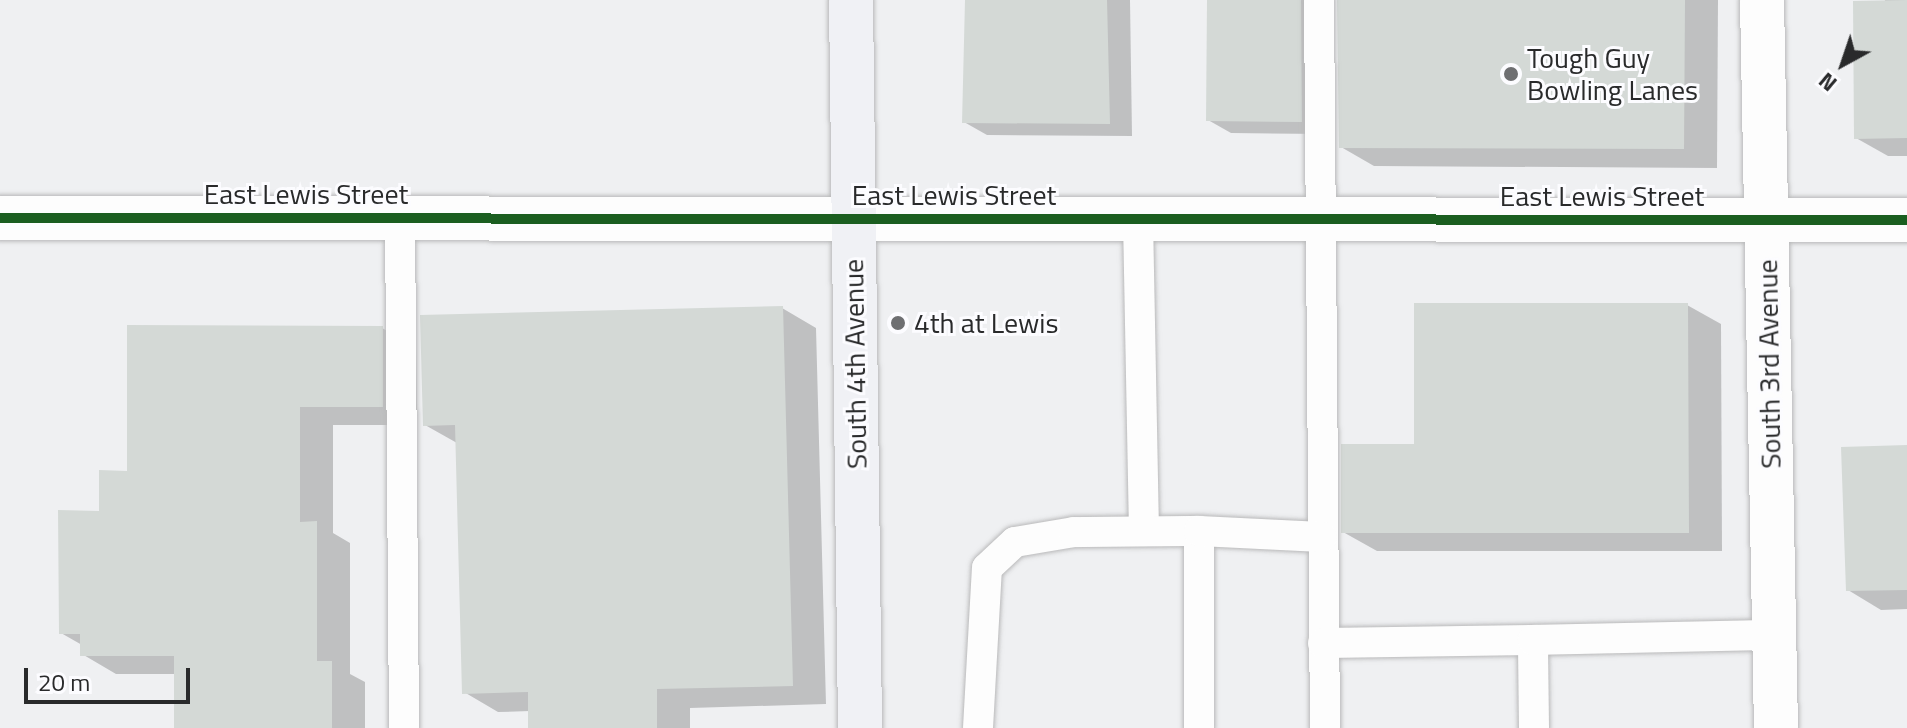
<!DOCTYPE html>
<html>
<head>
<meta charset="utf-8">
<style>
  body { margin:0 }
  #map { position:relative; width:1907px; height:728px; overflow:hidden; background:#eff0f2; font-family:"Titillium Web",sans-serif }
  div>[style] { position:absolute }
  .shadow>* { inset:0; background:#0003 }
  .building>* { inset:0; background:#d4d9d6 }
  .roads { filter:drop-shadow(0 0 2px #b9b9ba) drop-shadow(0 0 2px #b9b9ba) }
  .lane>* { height:30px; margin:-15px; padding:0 15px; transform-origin:15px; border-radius:15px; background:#fdfdfd }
  .street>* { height:44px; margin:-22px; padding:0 22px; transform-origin:22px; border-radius:22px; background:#fdfdfd }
  .primary>* { height:44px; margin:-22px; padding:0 22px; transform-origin:22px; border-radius:22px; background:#f0f1f5 }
  .cycleway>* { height:10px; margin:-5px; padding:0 5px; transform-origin:5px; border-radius:5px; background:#1b5e20 }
  .dots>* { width:22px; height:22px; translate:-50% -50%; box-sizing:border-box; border:4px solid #fcfcff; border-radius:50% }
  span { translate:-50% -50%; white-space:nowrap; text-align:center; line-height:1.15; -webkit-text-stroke:6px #fcfcff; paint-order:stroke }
  .poi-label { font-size:28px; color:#292a2b }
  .left { translate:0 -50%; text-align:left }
  .street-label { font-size:28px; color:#292a2b }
  .north { position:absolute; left:1803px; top:24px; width:80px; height:80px; -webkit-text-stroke:6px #fcfcff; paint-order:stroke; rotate:220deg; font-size:22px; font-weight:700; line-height:32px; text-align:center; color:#292a2b }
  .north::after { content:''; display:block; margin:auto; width:28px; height:36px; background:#292a2b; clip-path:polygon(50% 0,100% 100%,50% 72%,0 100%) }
  .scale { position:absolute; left:24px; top:668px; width:166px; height:36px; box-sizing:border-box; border:4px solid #292a2b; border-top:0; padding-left:10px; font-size:24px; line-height:28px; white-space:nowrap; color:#292a2b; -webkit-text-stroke:6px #fcfcff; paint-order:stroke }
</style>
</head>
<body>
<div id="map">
  <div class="shadow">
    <i style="clip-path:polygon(967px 0,1130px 0,1132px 136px,987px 135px,964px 122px)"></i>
    <i style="clip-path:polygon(1209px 0,1306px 0,1324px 134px,1231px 133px,1208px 120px)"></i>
    <i style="clip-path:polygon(1340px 0,1718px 0,1717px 168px,1374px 166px,1341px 147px)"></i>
    <i style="clip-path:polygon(1885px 0,1907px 0,1907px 156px,1888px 156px,1856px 138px)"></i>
    <i style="clip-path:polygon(1687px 305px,1721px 324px,1722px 551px,1377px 551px,1343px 532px,1416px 446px)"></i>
    <i style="clip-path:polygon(782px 308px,816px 328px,826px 704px,690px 708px,690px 728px,530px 728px,530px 711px,498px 712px,464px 692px,457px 443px,425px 425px)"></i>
    <i style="clip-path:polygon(382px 328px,416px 347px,417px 425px,333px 425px,333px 533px,350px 543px,350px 674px,365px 682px,365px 728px,176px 728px,176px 674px,116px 674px,82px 654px,82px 645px,61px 633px,129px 473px)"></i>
    <i style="clip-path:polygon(1907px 447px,1907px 609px,1881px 610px,1848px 590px)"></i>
  </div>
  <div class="building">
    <i style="clip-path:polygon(965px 0,1107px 0,1110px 124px,962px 123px)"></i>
    <i style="clip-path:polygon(1207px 0,1301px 0,1302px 122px,1206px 121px)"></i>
    <i style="clip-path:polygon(1337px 0,1685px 0,1684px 149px,1339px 148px)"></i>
    <i style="clip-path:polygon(1907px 0,1907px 138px,1854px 139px,1853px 1px)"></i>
    <i style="clip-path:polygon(1414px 303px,1688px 303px,1689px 533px,1341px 533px,1341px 444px,1414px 444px)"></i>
    <i style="clip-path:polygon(783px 306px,793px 686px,657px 689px,657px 728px,528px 728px,528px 692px,462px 694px,455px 425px,423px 426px,420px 315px)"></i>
    <i style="clip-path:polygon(127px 325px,383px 326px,383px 407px,300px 407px,300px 522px,317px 521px,317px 661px,332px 661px,332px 728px,174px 728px,174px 656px,80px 656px,80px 634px,59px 634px,58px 510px,99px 511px,99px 470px,127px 471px)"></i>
    <i style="clip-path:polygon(1907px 445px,1907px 590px,1846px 591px,1841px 447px)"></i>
  </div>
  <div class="roads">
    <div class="lane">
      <i style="left:1319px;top:0;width:728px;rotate:89.53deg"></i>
      <i style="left:400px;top:218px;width:510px;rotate:89.55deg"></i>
      <i style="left:1138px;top:219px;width:309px;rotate:88.9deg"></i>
      <i style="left:1323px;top:643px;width:210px;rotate:-0.8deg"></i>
      <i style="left:978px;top:728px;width:160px;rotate:-86.8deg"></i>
      <i style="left:987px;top:568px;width:38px;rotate:-43deg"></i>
      <i style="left:1015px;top:542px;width:60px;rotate:-9.6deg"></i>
      <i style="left:1074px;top:532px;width:125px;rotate:-0.5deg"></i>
      <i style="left:1199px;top:728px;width:197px;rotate:-90deg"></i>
      <i style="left:1199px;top:531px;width:123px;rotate:2.8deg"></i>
      <i style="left:1534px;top:728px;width:88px;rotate:-90.7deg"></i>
      <i style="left:1533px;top:640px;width:242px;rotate:-1.2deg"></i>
    </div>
    <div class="street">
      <i style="left:1762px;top:0;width:728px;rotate:88.9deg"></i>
      <i style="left:0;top:218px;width:1907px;rotate:0.06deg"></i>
    </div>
    <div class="primary">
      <i style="left:851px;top:0;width:728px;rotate:89.29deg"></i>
    </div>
  </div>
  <div class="cycleway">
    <i style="left:0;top:218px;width:1907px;rotate:0.06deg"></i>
  </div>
  <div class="dots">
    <i style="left:1511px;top:74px;background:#6e6f71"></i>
    <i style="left:898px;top:323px;background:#6e6f71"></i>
  </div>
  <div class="poi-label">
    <span class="left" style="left:1527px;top:74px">Tough Guy<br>Bowling Lanes</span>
    <span class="left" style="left:914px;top:323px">4th at Lewis</span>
  </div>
  <div class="street-label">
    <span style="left:306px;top:194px">East Lewis Street</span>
    <span style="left:954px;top:195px">East Lewis Street</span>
    <span style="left:1602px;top:196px">East Lewis Street</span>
    <span style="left:855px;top:364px;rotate:-91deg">South 4th Avenue</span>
    <span style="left:1769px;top:364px;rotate:-91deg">South 3rd Avenue</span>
  </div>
  <div class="north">N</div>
  <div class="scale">20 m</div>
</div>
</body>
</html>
